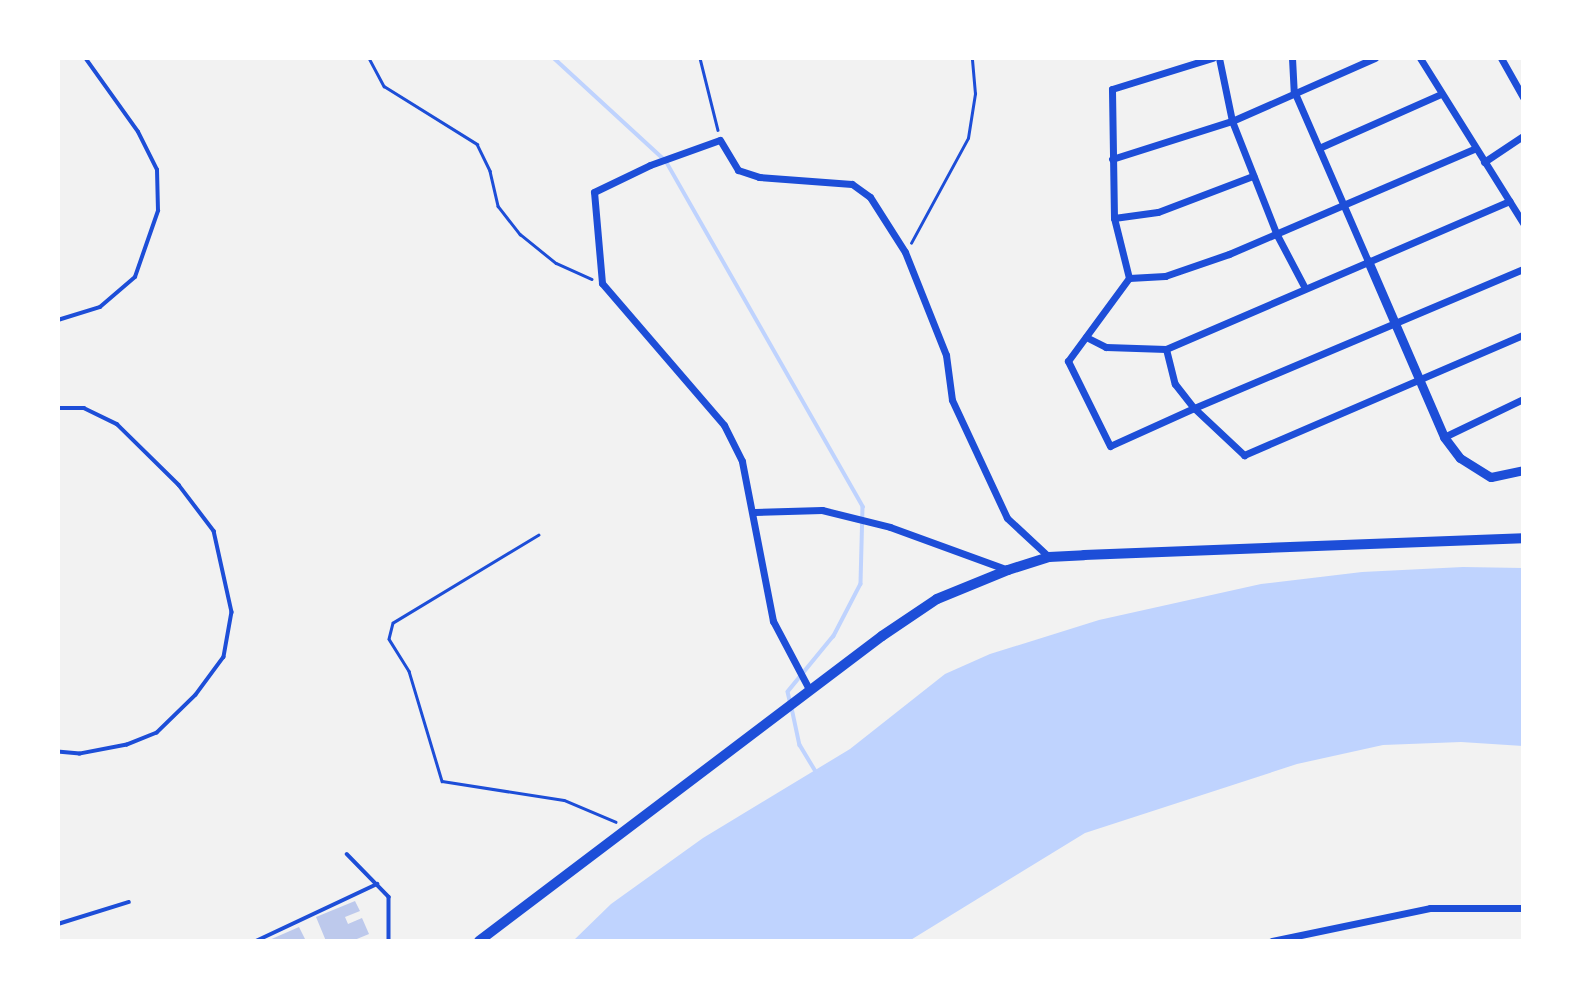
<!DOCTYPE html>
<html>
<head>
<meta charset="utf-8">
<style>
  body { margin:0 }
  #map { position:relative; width:1581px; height:999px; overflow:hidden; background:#f2f2f2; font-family:"PT Sans",sans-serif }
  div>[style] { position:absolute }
  .water>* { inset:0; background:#bfd3fe }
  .stream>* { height:3.5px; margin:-1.75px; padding:0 1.75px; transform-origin:1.75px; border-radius:1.75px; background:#bfd3fe }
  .building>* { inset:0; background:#bdc9ec }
  .path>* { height:2.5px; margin:-1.25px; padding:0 1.25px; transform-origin:1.25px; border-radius:1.25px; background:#1d4ed8 }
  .service>* { height:3.5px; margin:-1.75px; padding:0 1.75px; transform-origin:1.75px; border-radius:1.75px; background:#1d4ed8 }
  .minor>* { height:7px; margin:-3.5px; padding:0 3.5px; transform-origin:3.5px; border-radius:3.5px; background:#1d4ed8 }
  .tertiary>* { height:9px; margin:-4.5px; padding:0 4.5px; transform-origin:4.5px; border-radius:4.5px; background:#1d4ed8 }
  .primary>* { height:10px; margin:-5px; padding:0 5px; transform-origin:5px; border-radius:5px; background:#1d4ed8 }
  span { translate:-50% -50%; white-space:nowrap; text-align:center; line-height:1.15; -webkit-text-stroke:6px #fff; paint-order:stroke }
  .frame { position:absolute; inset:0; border:60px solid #fff; pointer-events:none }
</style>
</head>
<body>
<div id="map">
  <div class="water">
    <i style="clip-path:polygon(1463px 567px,1523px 568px,1523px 746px,1461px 742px,1383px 745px,1297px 764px,1085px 833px,909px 941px,573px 941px,611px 904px,703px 838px,850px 749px,945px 674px,990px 654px,1099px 620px,1261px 584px,1362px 572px)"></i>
  </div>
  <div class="stream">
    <i style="left:554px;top:58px;width:152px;rotate:42.6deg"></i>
    <i style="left:666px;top:161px;width:398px;rotate:60.3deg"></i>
    <i style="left:863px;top:507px;width:77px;rotate:91.5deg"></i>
    <i style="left:861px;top:584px;width:59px;rotate:117.4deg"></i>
    <i style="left:834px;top:636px;width:72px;rotate:129.4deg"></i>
    <i style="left:788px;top:692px;width:9px;rotate:77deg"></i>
    <i style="left:792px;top:708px;width:38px;rotate:78deg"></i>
    <i style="left:800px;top:745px;width:35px;rotate:59deg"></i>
  </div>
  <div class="building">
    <i style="clip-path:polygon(355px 901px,360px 911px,345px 917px,348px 924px,362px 918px,369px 934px,352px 941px,326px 941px,316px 917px)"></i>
    <i style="clip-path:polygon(299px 927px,306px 941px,267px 941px)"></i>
  </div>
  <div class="path">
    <i style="left:369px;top:58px;width:32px;rotate:62deg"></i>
    <i style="left:384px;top:86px;width:110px;rotate:31.9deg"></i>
    <i style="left:477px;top:144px;width:30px;rotate:64deg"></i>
    <i style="left:490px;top:171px;width:36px;rotate:77deg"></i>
    <i style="left:498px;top:206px;width:36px;rotate:52deg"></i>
    <i style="left:520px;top:234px;width:46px;rotate:38.9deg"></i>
    <i style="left:556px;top:263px;width:39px;rotate:24deg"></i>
    <i style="left:700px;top:58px;width:74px;rotate:76deg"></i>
    <i style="left:911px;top:243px;width:119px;rotate:-61.5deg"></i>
    <i style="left:968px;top:138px;width:45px;rotate:-81deg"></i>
    <i style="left:975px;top:94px;width:36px;rotate:-95deg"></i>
    <i style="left:539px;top:535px;width:170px;rotate:148.9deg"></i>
    <i style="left:393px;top:623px;width:16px;rotate:104deg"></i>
    <i style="left:389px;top:639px;width:38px;rotate:58deg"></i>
    <i style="left:409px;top:671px;width:115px;rotate:73.3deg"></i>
    <i style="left:442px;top:781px;width:123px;rotate:8.9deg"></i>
    <i style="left:564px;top:800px;width:56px;rotate:22.9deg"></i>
  </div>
  <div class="service">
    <i style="left:58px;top:320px;width:44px;rotate:-17.2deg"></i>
    <i style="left:100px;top:307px;width:46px;rotate:-40.6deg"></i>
    <i style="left:135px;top:277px;width:70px;rotate:-70.8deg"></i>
    <i style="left:158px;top:211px;width:41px;rotate:-91.4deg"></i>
    <i style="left:157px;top:170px;width:42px;rotate:-116.6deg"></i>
    <i style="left:138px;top:132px;width:91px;rotate:-125.6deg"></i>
    <i style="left:58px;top:408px;width:26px"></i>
    <i style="left:84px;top:408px;width:37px;rotate:26deg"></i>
    <i style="left:117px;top:424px;width:87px;rotate:44.5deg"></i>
    <i style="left:179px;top:485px;width:58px;rotate:52.7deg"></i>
    <i style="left:214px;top:531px;width:83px;rotate:77.5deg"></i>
    <i style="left:232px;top:612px;width:46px;rotate:100.1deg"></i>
    <i style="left:224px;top:657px;width:47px;rotate:126.4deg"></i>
    <i style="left:196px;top:695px;width:54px;rotate:135.7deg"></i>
    <i style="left:157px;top:733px;width:32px;rotate:158deg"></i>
    <i style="left:127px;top:745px;width:48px;rotate:169.2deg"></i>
    <i style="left:80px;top:754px;width:22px;rotate:-175deg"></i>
    <i style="left:347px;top:854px;width:60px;rotate:45.7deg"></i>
    <i style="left:389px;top:897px;width:44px;rotate:90deg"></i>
    <i style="left:58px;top:924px;width:74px;rotate:-17.2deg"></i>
    <i style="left:256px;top:941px;width:134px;rotate:-25.2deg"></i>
  </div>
  <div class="minor">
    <i style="left:1219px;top:58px;width:64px;rotate:78.3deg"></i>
    <i style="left:1232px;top:121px;width:123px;rotate:68.5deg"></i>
    <i style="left:1277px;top:235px;width:60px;rotate:62.2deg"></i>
    <i style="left:1292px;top:58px;width:33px;rotate:87deg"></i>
    <i style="left:1294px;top:91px;width:185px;rotate:66.5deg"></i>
    <i style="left:1420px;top:58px;width:195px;rotate:58deg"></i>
    <i style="left:1501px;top:58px;width:45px;rotate:60.6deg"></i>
    <i style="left:1319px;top:148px;width:133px;rotate:-23.9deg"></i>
    <i style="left:1112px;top:159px;width:126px;rotate:-17.6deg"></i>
    <i style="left:1232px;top:121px;width:156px;rotate:-23.8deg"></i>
    <i style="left:1484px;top:162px;width:47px;rotate:-33.7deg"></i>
    <i style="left:1114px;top:218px;width:44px;rotate:-7.8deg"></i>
    <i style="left:1158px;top:212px;width:102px;rotate:-20.8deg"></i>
    <i style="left:1523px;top:269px;width:357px;rotate:157.1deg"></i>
    <i style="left:1194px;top:408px;width:69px;rotate:43.2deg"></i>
    <i style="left:1244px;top:455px;width:304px;rotate:-23.3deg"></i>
    <i style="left:1129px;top:278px;width:36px;rotate:-3deg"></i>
    <i style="left:1165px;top:276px;width:68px;rotate:-19deg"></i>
    <i style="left:1229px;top:254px;width:267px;rotate:-23.2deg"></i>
    <i style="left:1086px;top:337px;width:22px;rotate:27deg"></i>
    <i style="left:1106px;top:347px;width:60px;rotate:1.9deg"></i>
    <i style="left:1166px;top:349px;width:374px;rotate:-23.3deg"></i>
    <i style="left:1166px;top:349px;width:36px;rotate:76deg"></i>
    <i style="left:1175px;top:384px;width:31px;rotate:52deg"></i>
    <i style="left:1194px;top:408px;width:92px;rotate:155.7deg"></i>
    <i style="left:1110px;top:446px;width:95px;rotate:-116.3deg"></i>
    <i style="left:1068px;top:361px;width:103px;rotate:-53.7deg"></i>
    <i style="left:1129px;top:278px;width:62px;rotate:-104deg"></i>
    <i style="left:1114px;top:218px;width:129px;rotate:-90.9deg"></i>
    <i style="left:1112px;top:89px;width:105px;rotate:-17.2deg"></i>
    <i style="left:1444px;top:437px;width:88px;rotate:-25.7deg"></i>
    <i style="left:755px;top:512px;width:67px;rotate:-1.7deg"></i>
    <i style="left:822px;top:510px;width:70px;rotate:14deg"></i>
    <i style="left:890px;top:527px;width:126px;rotate:20deg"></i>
    <i style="left:809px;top:689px;width:77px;rotate:-117.9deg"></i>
    <i style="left:773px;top:621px;width:163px;rotate:-101deg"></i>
    <i style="left:742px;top:461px;width:40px;rotate:-116.6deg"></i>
    <i style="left:724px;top:425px;width:187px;rotate:-130.7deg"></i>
    <i style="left:602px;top:283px;width:91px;rotate:-95deg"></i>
    <i style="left:594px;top:192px;width:62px;rotate:-25.7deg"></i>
    <i style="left:650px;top:165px;width:74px;rotate:-19.7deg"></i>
    <i style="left:720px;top:140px;width:35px;rotate:59deg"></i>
    <i style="left:738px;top:170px;width:22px;rotate:18deg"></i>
    <i style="left:759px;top:177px;width:93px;rotate:4.3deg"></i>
    <i style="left:852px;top:184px;width:22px;rotate:36deg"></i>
    <i style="left:870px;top:197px;width:65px;rotate:57.5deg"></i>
    <i style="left:905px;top:252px;width:111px;rotate:68.3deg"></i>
    <i style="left:946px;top:355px;width:45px;rotate:82.4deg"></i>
    <i style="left:952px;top:400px;width:130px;rotate:65deg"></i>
    <i style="left:1007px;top:518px;width:57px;rotate:42.9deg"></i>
    <i style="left:1272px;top:941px;width:161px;rotate:-11.8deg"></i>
    <i style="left:1430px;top:908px;width:93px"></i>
  </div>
  <div class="tertiary">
    <i style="left:1368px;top:261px;width:192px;rotate:66.6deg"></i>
    <i style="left:1444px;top:437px;width:26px;rotate:53deg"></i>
    <i style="left:1460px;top:458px;width:36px;rotate:32deg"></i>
    <i style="left:1491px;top:477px;width:33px;rotate:-12deg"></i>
  </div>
  <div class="primary">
    <i style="left:479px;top:941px;width:505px;rotate:-37.12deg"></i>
    <i style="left:882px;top:636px;width:66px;rotate:-33.9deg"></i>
    <i style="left:937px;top:599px;width:77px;rotate:-22.2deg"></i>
    <i style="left:1008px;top:570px;width:43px;rotate:-17.6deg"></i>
    <i style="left:1049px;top:557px;width:35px;rotate:-3deg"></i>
    <i style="left:1084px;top:555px;width:439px;rotate:-2.2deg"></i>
  </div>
  <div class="frame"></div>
</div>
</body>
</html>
